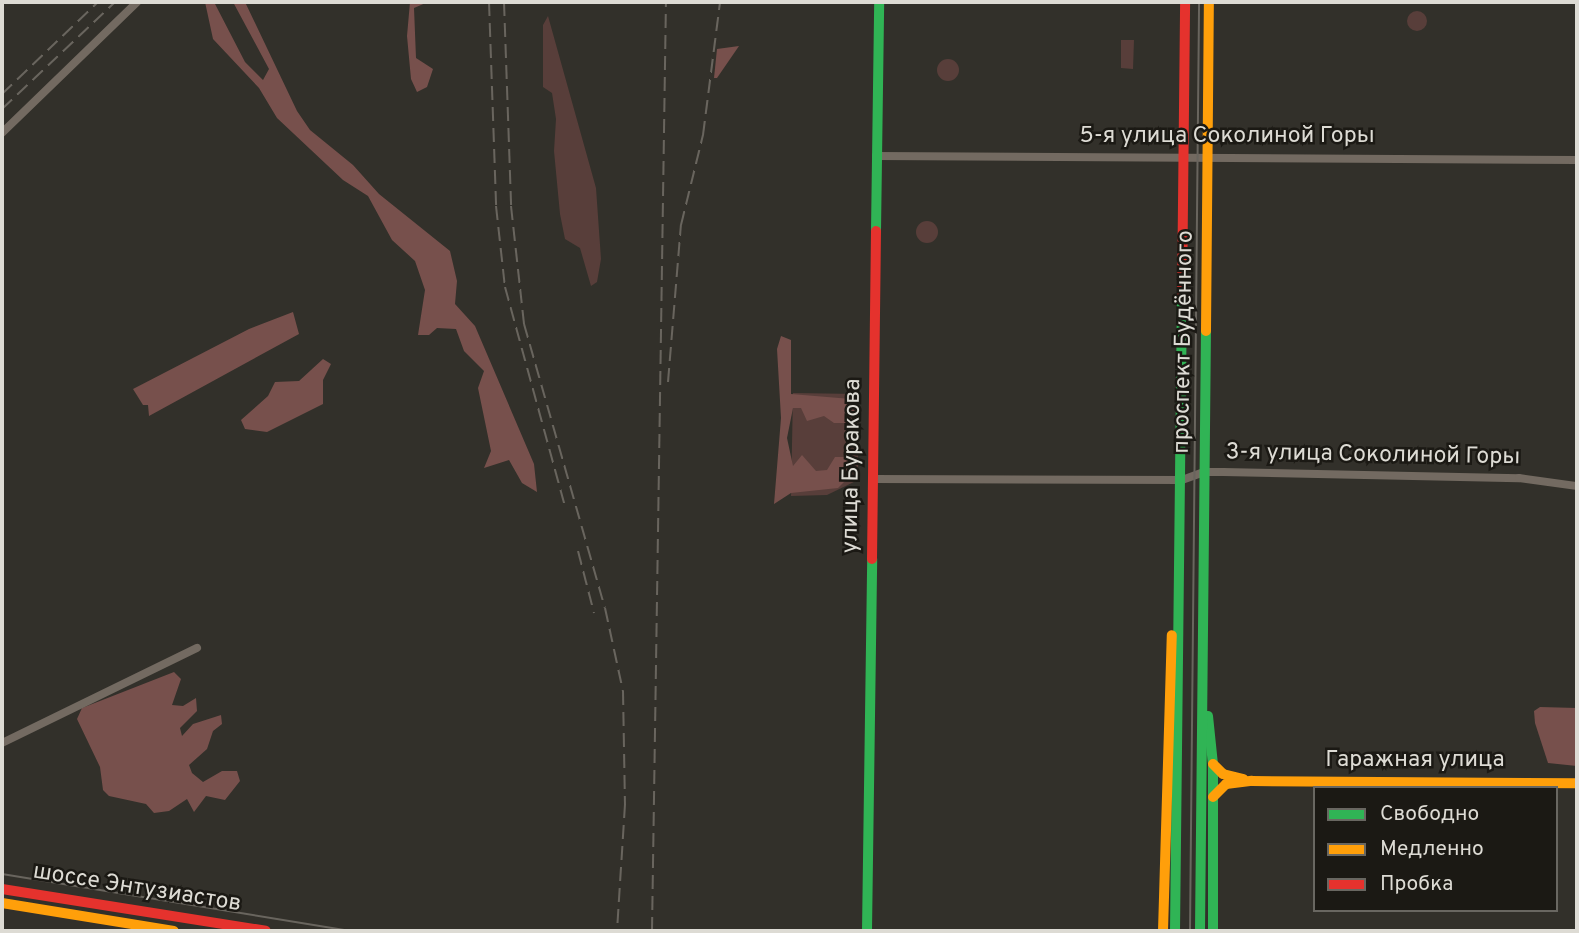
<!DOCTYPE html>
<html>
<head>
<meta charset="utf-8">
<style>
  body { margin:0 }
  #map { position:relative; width:1579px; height:933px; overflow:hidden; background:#32302a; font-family:Overpass,sans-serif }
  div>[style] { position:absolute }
  .green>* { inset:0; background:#583e3a }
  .round { border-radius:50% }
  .forest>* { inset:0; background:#77504c }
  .street>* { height:8px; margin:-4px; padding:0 4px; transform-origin:4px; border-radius:4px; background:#736a61 }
  .fast>* { height:10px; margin:-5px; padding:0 5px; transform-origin:5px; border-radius:5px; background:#30b455 }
  .slow>* { height:10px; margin:-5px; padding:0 5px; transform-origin:5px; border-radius:5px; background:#ff9f0a }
  .jam>* { height:10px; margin:-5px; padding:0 5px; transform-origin:5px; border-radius:5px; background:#e5322d }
  .tram>* { height:2px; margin:-1px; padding:0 1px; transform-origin:1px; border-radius:1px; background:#69655e }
  .rail>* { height:2px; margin-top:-1px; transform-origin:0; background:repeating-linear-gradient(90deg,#69655e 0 14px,transparent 0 21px) }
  span { translate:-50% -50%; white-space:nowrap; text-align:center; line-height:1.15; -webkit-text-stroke:5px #1b1914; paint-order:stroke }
  .street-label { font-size:23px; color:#dddbd4 }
  .frame { position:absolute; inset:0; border:4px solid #dddbd4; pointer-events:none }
  .legend { position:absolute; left:1313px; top:786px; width:245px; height:126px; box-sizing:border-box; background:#1b1914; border:2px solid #696761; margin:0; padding:9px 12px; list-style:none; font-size:21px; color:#dddbd4 }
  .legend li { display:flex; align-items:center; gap:14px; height:35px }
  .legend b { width:35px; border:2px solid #696761 }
</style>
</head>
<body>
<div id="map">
  <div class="green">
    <i class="round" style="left:1407px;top:11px;width:20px;height:20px"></i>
    <i style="clip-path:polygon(548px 16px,596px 188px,601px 259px,597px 282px,591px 286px,580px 248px,565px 239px,560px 214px,554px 151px,556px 119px,552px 93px,543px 87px,543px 25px)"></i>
    <i style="clip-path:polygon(1121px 40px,1134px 40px,1133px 69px,1121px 68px)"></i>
    <i class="round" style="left:937px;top:59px;width:22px;height:22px"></i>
    <i class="round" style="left:916px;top:221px;width:22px;height:22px"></i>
    <i style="clip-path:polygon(793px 393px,858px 394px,858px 480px,827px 495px,791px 496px)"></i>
  </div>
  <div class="forest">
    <i style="clip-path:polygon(205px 2px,214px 2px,245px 62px,263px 80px,269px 69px,233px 2px,245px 2px,297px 111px,310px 130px,353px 165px,379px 194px,450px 251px,457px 281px,455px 304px,475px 326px,534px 464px,537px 492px,522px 483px,509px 460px,484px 468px,491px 451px,478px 388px,484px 371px,464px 351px,456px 329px,437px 328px,429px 335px,418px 335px,425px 290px,415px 261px,392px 240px,368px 196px,343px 180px,277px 118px,259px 88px,213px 39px)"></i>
    <i style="clip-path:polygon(410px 2px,428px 2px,414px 8px,416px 58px,433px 69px,427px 87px,417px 92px,411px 79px,407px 36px)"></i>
    <i style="clip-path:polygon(739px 46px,717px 78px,714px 78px,717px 49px)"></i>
    <i style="clip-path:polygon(293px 312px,299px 334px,149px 416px,148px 405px,143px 405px,133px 389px,249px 329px)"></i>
    <i style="clip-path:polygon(781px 336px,791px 340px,791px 394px,851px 399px,856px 416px,850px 423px,834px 423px,824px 416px,807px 421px,801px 408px,793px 408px,787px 438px,793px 466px,802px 455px,816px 471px,827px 470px,835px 457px,846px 457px,848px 451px,855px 449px,856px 461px,854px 472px,838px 488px,791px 493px,774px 504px,781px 418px,777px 349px)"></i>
    <i style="clip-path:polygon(323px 359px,331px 364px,323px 380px,323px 404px,267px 432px,245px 429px,241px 420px,268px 396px,275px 382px,299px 381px)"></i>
    <i style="clip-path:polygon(174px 672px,181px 679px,172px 705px,183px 706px,196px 698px,197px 711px,180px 728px,182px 736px,193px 724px,221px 715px,222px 724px,213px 731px,207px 749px,189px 765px,192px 773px,203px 782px,222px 771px,237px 771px,240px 781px,225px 800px,206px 796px,194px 812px,187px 799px,169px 811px,154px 813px,146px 804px,109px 796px,103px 790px,100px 767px,77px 719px,82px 708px)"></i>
    <i style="clip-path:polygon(1540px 707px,1577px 708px,1577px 766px,1548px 763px,1535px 723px,1534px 711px)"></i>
  </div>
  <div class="street">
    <i style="left:2px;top:133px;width:188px;rotate:-44.1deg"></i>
    <i style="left:876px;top:156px;width:701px;rotate:0.33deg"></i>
    <i style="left:874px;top:479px;width:308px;rotate:0.2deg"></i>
    <i style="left:1182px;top:480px;width:23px;rotate:-20deg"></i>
    <i style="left:1204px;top:472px;width:19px"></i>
    <i style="left:1223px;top:472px;width:296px;rotate:1.2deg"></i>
    <i style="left:1519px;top:478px;width:59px;rotate:7.9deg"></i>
    <i style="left:2px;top:743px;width:217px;rotate:-26deg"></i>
  </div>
  <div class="fast">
    <i style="left:876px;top:231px;width:229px;rotate:-89.2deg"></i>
    <i style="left:1208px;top:716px;width:48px;rotate:84.1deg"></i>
    <i style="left:1213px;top:764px;width:167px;rotate:90deg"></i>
    <i style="left:867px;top:931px;width:372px;rotate:-89.2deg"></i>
    <i style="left:1175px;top:931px;width:632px;rotate:-89.37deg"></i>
    <i style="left:1200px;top:931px;width:600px;rotate:-89.43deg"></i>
  </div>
  <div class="slow">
    <i style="left:1206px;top:331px;width:329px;rotate:-89.5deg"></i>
    <i style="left:1213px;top:764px;width:14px;rotate:45deg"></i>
    <i style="left:1223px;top:774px;width:21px;rotate:14deg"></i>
    <i style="left:1213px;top:797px;width:18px;rotate:-45deg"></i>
    <i style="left:1226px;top:784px;width:26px;rotate:-7deg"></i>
    <i style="left:1252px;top:781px;width:325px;rotate:0.4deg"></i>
    <i style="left:2px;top:903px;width:174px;rotate:9.2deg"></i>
    <i style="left:1163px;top:931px;width:296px;rotate:-88.3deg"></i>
  </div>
  <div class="jam">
    <i style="left:1182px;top:299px;width:297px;rotate:-89.4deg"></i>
    <i style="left:872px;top:559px;width:328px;rotate:-89.3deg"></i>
    <i style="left:2px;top:889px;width:267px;rotate:9deg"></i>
  </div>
  <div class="tram">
    <i style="left:2px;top:874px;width:353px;rotate:9.3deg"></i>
    <i style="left:1190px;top:931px;width:929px;rotate:-89.44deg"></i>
  </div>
  <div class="rail">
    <i style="left:489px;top:2px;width:204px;rotate:88deg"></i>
    <i style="left:496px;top:206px;width:81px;rotate:83.7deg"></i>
    <i style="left:505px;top:287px;width:228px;rotate:74.7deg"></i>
    <i style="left:504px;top:2px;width:204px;rotate:88deg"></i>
    <i style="left:511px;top:206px;width:119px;rotate:83.7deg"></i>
    <i style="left:524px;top:324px;width:295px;rotate:74.1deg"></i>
    <i style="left:605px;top:608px;width:85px;rotate:77.8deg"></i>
    <i style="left:623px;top:691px;width:113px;rotate:89deg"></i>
    <i style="left:625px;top:804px;width:127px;rotate:93.6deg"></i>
    <i style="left:2px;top:94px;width:133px;rotate:-43.8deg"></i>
    <i style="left:2px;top:109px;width:156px;rotate:-43.4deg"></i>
    <i style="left:668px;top:382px;width:158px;rotate:-85.3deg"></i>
    <i style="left:681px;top:225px;width:93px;rotate:-76.3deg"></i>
    <i style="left:703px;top:135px;width:134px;rotate:-82.7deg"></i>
    <i style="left:578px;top:551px;width:64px;rotate:75.5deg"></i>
    <i style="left:652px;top:931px;width:929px;rotate:-89.14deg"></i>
  </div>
  <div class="street-label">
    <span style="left:1227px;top:137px">5-я улица Соколиной Горы</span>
    <span style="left:1185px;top:342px;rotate:-89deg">проспект Будённого</span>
    <span style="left:1373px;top:456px;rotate:1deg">3-я улица Соколиной Горы</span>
    <span style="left:853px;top:466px;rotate:-89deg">улица Буракова</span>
    <span style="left:1415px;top:761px">Гаражная улица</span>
    <span style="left:137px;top:889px;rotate:9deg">шоссе Энтузиастов</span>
  </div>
  <div class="frame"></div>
  <ul class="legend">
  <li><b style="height:9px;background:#30b455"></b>Свободно</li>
  <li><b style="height:9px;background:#ff9f0a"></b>Медленно</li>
  <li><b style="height:9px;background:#e5322d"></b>Пробка</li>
  </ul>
</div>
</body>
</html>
